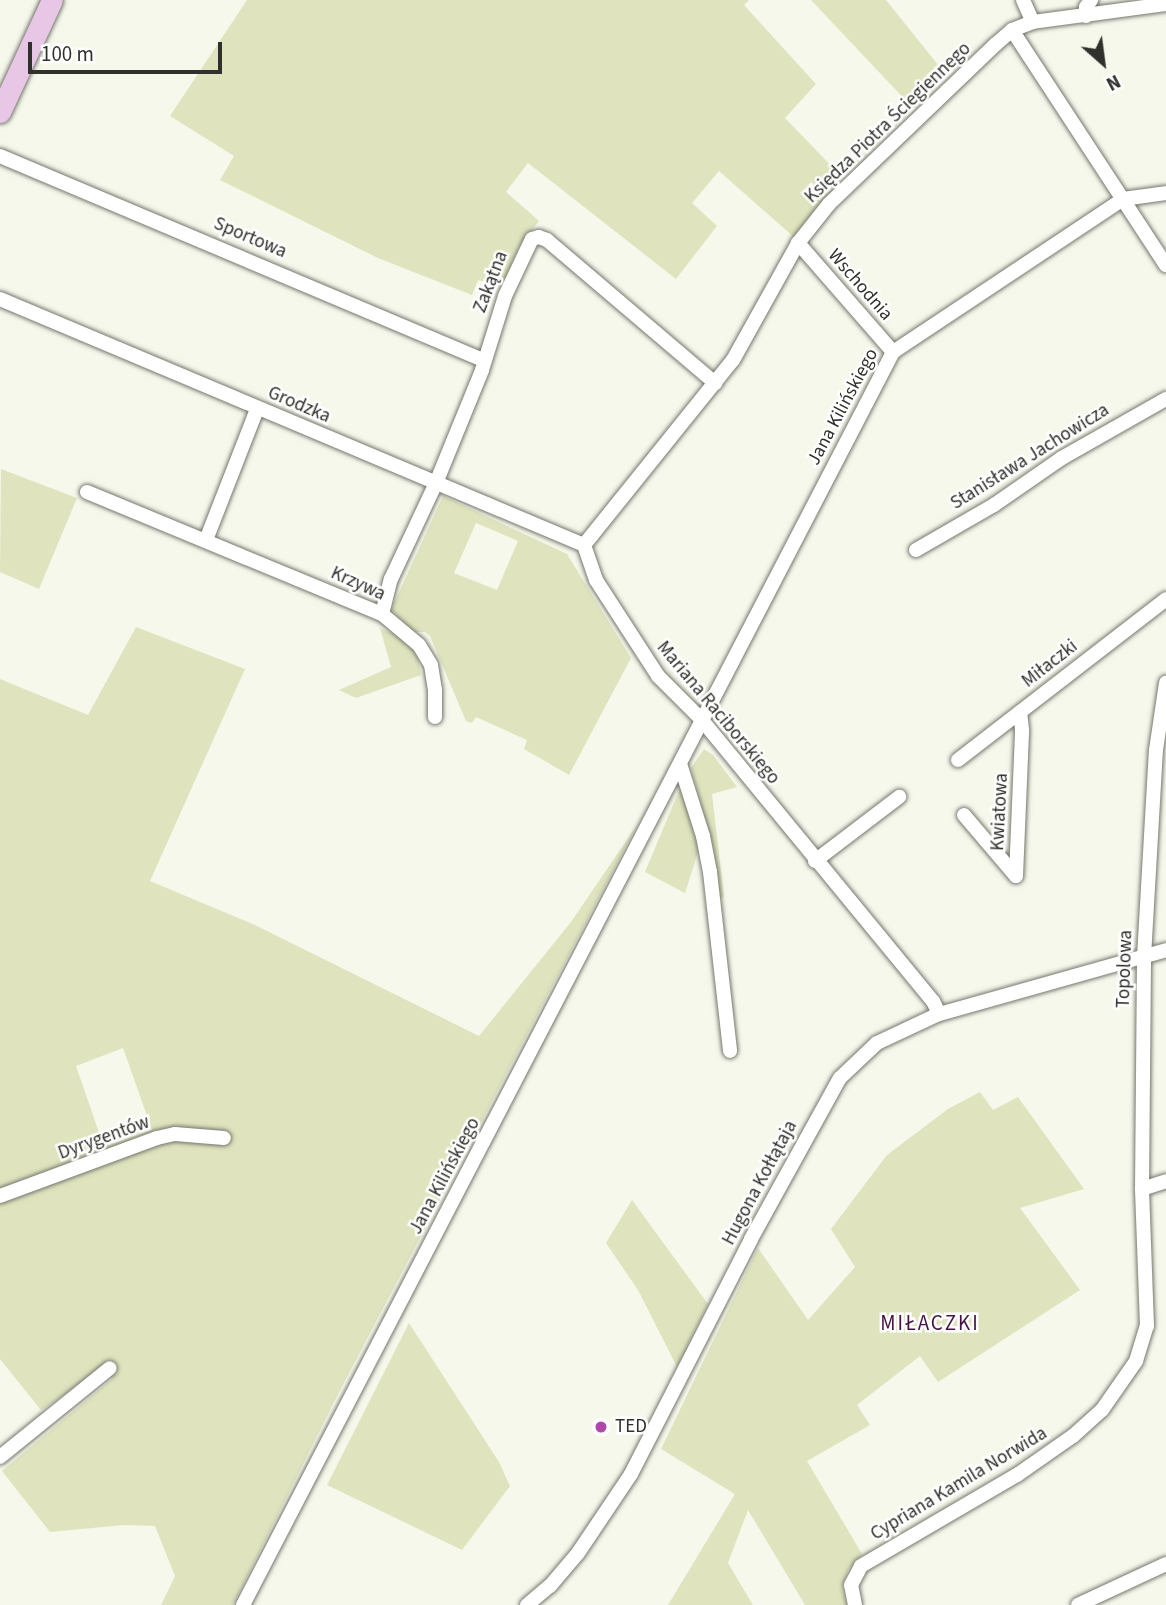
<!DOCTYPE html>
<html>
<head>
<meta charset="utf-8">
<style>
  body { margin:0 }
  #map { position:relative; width:1166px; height:1605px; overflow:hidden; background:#f6f8ec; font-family:"Source Sans 3",sans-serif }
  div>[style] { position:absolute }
  .green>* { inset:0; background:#dfe4be }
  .roads { filter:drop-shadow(0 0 2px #75776d) drop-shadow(0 0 2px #75776d) }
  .minor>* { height:14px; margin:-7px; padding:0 7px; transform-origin:7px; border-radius:7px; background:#fff }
  .primary>* { height:21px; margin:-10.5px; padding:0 10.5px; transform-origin:10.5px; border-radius:10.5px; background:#e7c7e5 }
  .dots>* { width:19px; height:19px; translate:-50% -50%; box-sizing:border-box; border:4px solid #fff; border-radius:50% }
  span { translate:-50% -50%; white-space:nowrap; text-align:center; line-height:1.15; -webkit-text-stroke:5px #fff; paint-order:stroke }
  .street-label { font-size:19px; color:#30302c }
  .poi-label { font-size:19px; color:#30302c }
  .left { translate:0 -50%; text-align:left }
  .neighbourhood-label { font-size:21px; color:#451444; letter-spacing:2px }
  .north { position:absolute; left:1068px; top:28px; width:70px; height:70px; -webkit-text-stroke:5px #fff; paint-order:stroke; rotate:152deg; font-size:19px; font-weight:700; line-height:28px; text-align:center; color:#30302c }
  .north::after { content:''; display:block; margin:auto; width:24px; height:32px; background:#30302c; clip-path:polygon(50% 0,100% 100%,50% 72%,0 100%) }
  .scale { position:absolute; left:28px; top:42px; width:194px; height:32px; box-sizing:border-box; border:4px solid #30302c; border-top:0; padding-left:9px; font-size:21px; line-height:24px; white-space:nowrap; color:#30302c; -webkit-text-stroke:5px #fff; paint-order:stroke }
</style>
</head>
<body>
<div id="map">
  <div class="green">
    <i style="clip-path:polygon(247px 0,749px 0,744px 5px,816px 84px,785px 118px,842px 177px,795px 238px,719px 171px,692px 203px,717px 226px,676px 279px,528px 163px,506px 192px,539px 221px,519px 246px,502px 287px,478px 280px,472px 295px,378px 258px,220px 180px,234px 156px,170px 116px)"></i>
    <i style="clip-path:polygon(811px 0,886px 0,947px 76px,912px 107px)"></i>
    <i style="clip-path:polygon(1px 469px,77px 498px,39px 589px,0 572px)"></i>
    <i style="clip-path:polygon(evenodd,443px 496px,567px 554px,631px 658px,569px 775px,524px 749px,527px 740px,476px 717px,472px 723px,466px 721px,430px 636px,425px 632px,414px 632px,391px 610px,443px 496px,476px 523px,518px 541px,497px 590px,454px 573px,476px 523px)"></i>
    <i style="clip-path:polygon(evenodd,136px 627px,245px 669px,150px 881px,255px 925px,479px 1036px,571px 922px,637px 825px,338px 1394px,233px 1605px,161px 1605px,175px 1576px,155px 1526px,124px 1525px,50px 1532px,2px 1471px,112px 1379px,106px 1367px,41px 1410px,0 1359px,0 679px,88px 715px,136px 627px,123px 1048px,152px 1130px,104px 1147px,76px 1066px,123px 1048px)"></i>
    <i style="clip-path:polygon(380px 628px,403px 638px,417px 653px,421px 675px,356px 698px,339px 690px,391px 667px)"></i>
    <i style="clip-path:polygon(704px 749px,713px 755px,737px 787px,712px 794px,724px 897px,718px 898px,712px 845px,691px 768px)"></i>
    <i style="clip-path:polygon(681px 786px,699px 849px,685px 893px,645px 872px)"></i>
    <i style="clip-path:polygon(980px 1092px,993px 1110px,1018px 1097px,1084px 1189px,1020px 1208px,1080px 1290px,938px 1382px,920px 1356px,857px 1405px,870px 1425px,807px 1461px,862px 1554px,848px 1570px,842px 1588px,847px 1605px,805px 1605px,748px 1510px,728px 1563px,753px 1605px,668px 1605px,735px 1494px,661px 1449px,758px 1248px,808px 1320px,855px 1267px,831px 1229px,887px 1155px,948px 1109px)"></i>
    <i style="clip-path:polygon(632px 1200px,708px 1304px,677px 1367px,638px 1290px,606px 1243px)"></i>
    <i style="clip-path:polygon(409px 1323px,499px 1462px,510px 1486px,462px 1550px,327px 1485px)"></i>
  </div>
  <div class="roads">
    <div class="minor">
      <i style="left:1023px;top:0;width:24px;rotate:66deg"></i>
      <i style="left:1086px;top:16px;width:9px;rotate:-90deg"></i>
      <i style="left:1086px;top:7px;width:9px;rotate:-54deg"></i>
      <i style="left:1012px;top:30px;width:281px;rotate:56.8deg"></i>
      <i style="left:0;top:156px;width:524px;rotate:22.9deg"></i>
      <i style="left:798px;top:243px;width:145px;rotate:48.9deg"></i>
      <i style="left:0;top:299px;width:634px;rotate:22.84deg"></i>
      <i style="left:87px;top:492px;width:319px;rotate:22.5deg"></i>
      <i style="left:382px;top:614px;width:48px;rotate:40deg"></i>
      <i style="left:419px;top:645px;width:23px;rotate:59deg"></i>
      <i style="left:431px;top:665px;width:25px;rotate:81deg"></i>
      <i style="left:435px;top:690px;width:27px;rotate:90deg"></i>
      <i style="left:206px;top:540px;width:141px;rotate:-68.7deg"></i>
      <i style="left:584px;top:545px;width:238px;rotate:-51.2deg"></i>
      <i style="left:733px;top:360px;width:134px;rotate:-60.9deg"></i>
      <i style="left:798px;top:243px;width:50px;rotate:-51.5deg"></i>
      <i style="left:829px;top:204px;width:231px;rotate:-43.8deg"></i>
      <i style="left:996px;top:44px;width:21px;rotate:-41deg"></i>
      <i style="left:1012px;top:30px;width:22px;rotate:-21deg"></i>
      <i style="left:1033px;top:22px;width:134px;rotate:-7.7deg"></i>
      <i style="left:584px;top:545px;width:37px;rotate:71deg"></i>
      <i style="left:596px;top:580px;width:114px;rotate:57.1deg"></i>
      <i style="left:658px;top:676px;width:61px;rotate:45deg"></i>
      <i style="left:701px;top:719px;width:365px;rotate:50.6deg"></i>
      <i style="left:933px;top:1001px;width:14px;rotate:65deg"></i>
      <i style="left:916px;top:550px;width:90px;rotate:-30deg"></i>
      <i style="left:994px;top:505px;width:83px;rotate:-34.7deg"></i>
      <i style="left:1062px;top:458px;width:120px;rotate:-29.6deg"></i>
      <i style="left:382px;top:614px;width:36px;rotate:-76deg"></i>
      <i style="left:391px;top:579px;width:106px;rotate:-64.9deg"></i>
      <i style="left:436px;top:483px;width:122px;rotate:-67.8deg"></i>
      <i style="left:482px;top:370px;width:77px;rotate:-72.7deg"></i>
      <i style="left:505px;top:296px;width:63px;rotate:-64.7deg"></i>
      <i style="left:532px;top:239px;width:7px;rotate:-16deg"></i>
      <i style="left:539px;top:237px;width:9px;rotate:21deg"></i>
      <i style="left:547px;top:240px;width:221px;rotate:40.4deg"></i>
      <i style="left:958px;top:760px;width:263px;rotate:-37.7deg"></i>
      <i style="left:680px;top:764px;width:76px;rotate:72.3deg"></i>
      <i style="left:703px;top:836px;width:37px;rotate:79deg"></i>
      <i style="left:710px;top:872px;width:180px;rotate:83.6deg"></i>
      <i style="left:964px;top:815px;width:80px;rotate:49.6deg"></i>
      <i style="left:1016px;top:876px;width:146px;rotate:-87.6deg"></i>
      <i style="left:1022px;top:730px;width:18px;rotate:-96deg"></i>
      <i style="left:815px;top:861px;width:106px;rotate:-37.3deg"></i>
      <i style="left:1142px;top:1189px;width:25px;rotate:-18deg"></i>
      <i style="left:0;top:1196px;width:167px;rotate:-20.3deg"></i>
      <i style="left:157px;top:1138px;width:18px;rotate:-13deg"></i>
      <i style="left:175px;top:1134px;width:49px;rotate:4.7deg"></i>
      <i style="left:0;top:1457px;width:141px;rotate:-39deg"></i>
      <i style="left:243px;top:1605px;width:1412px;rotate:-62.58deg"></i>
      <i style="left:893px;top:352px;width:276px;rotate:-33.6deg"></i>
      <i style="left:1123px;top:199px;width:43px;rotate:-7.9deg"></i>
      <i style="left:527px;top:1605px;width:30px;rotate:-40deg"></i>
      <i style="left:550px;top:1586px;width:43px;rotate:-49.7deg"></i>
      <i style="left:578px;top:1553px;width:95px;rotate:-56.1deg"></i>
      <i style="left:631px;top:1474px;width:264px;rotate:-62.9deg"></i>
      <i style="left:751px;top:1239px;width:184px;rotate:-61.1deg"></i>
      <i style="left:840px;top:1078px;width:51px;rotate:-43.4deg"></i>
      <i style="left:877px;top:1043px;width:68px;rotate:-25.1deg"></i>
      <i style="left:939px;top:1014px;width:236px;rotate:-15.7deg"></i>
      <i style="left:855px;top:1605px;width:20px;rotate:-101deg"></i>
      <i style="left:851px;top:1585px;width:21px;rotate:-62deg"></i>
      <i style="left:861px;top:1566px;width:181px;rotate:-30.3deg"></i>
      <i style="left:1017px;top:1475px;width:68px;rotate:-34.9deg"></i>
      <i style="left:1073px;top:1436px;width:39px;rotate:-42deg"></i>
      <i style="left:1102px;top:1410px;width:60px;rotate:-55.2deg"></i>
      <i style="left:1136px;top:1361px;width:37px;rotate:-73deg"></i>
      <i style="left:1147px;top:1326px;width:137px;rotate:-92.1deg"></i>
      <i style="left:1142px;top:1189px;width:232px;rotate:-89.5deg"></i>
      <i style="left:1144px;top:957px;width:207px;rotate:-86.7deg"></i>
      <i style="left:1156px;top:750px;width:68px;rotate:-81.5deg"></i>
      <i style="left:1078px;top:1605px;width:97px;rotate:-25deg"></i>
    </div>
    <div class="primary">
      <i style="left:0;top:112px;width:123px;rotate:-65.1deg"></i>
    </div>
  </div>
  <div class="dots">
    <i style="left:601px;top:1427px;background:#af48ab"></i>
  </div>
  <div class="street-label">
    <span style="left:888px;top:123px;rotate:-44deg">Księdza Piotra Ściegiennego</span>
    <span style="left:250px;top:238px;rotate:23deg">Sportowa</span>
    <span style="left:491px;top:282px;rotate:-69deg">Zakątna</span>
    <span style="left:860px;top:285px;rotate:49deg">Wschodnia</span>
    <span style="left:299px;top:405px;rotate:23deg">Grodzka</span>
    <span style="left:843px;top:407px;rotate:-62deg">Jana Kilińskiego</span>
    <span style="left:1030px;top:457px;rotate:-32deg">Stanisława Jachowicza</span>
    <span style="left:358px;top:584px;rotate:24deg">Krzywa</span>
    <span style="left:1050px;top:664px;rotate:-38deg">Miłaczki</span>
    <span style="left:718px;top:713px;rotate:50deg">Mariana Raciborskiego</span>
    <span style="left:1000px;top:812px;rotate:-87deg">Kwiatowa</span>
    <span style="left:1125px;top:969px;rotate:-88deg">Topolowa</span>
    <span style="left:104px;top:1138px;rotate:-20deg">Dyrygentów</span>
    <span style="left:445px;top:1176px;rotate:-62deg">Jana Kilińskiego</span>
    <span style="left:760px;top:1183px;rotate:-62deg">Hugona Kołłątaja</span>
    <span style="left:959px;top:1484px;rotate:-31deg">Cypriana Kamila Norwida</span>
  </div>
  <div class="poi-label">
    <span class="left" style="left:615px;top:1427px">TED</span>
  </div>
  <div class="neighbourhood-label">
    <span style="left:930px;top:1323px">MIŁACZKI</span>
  </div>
  <div class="north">N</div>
  <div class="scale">100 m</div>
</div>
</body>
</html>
